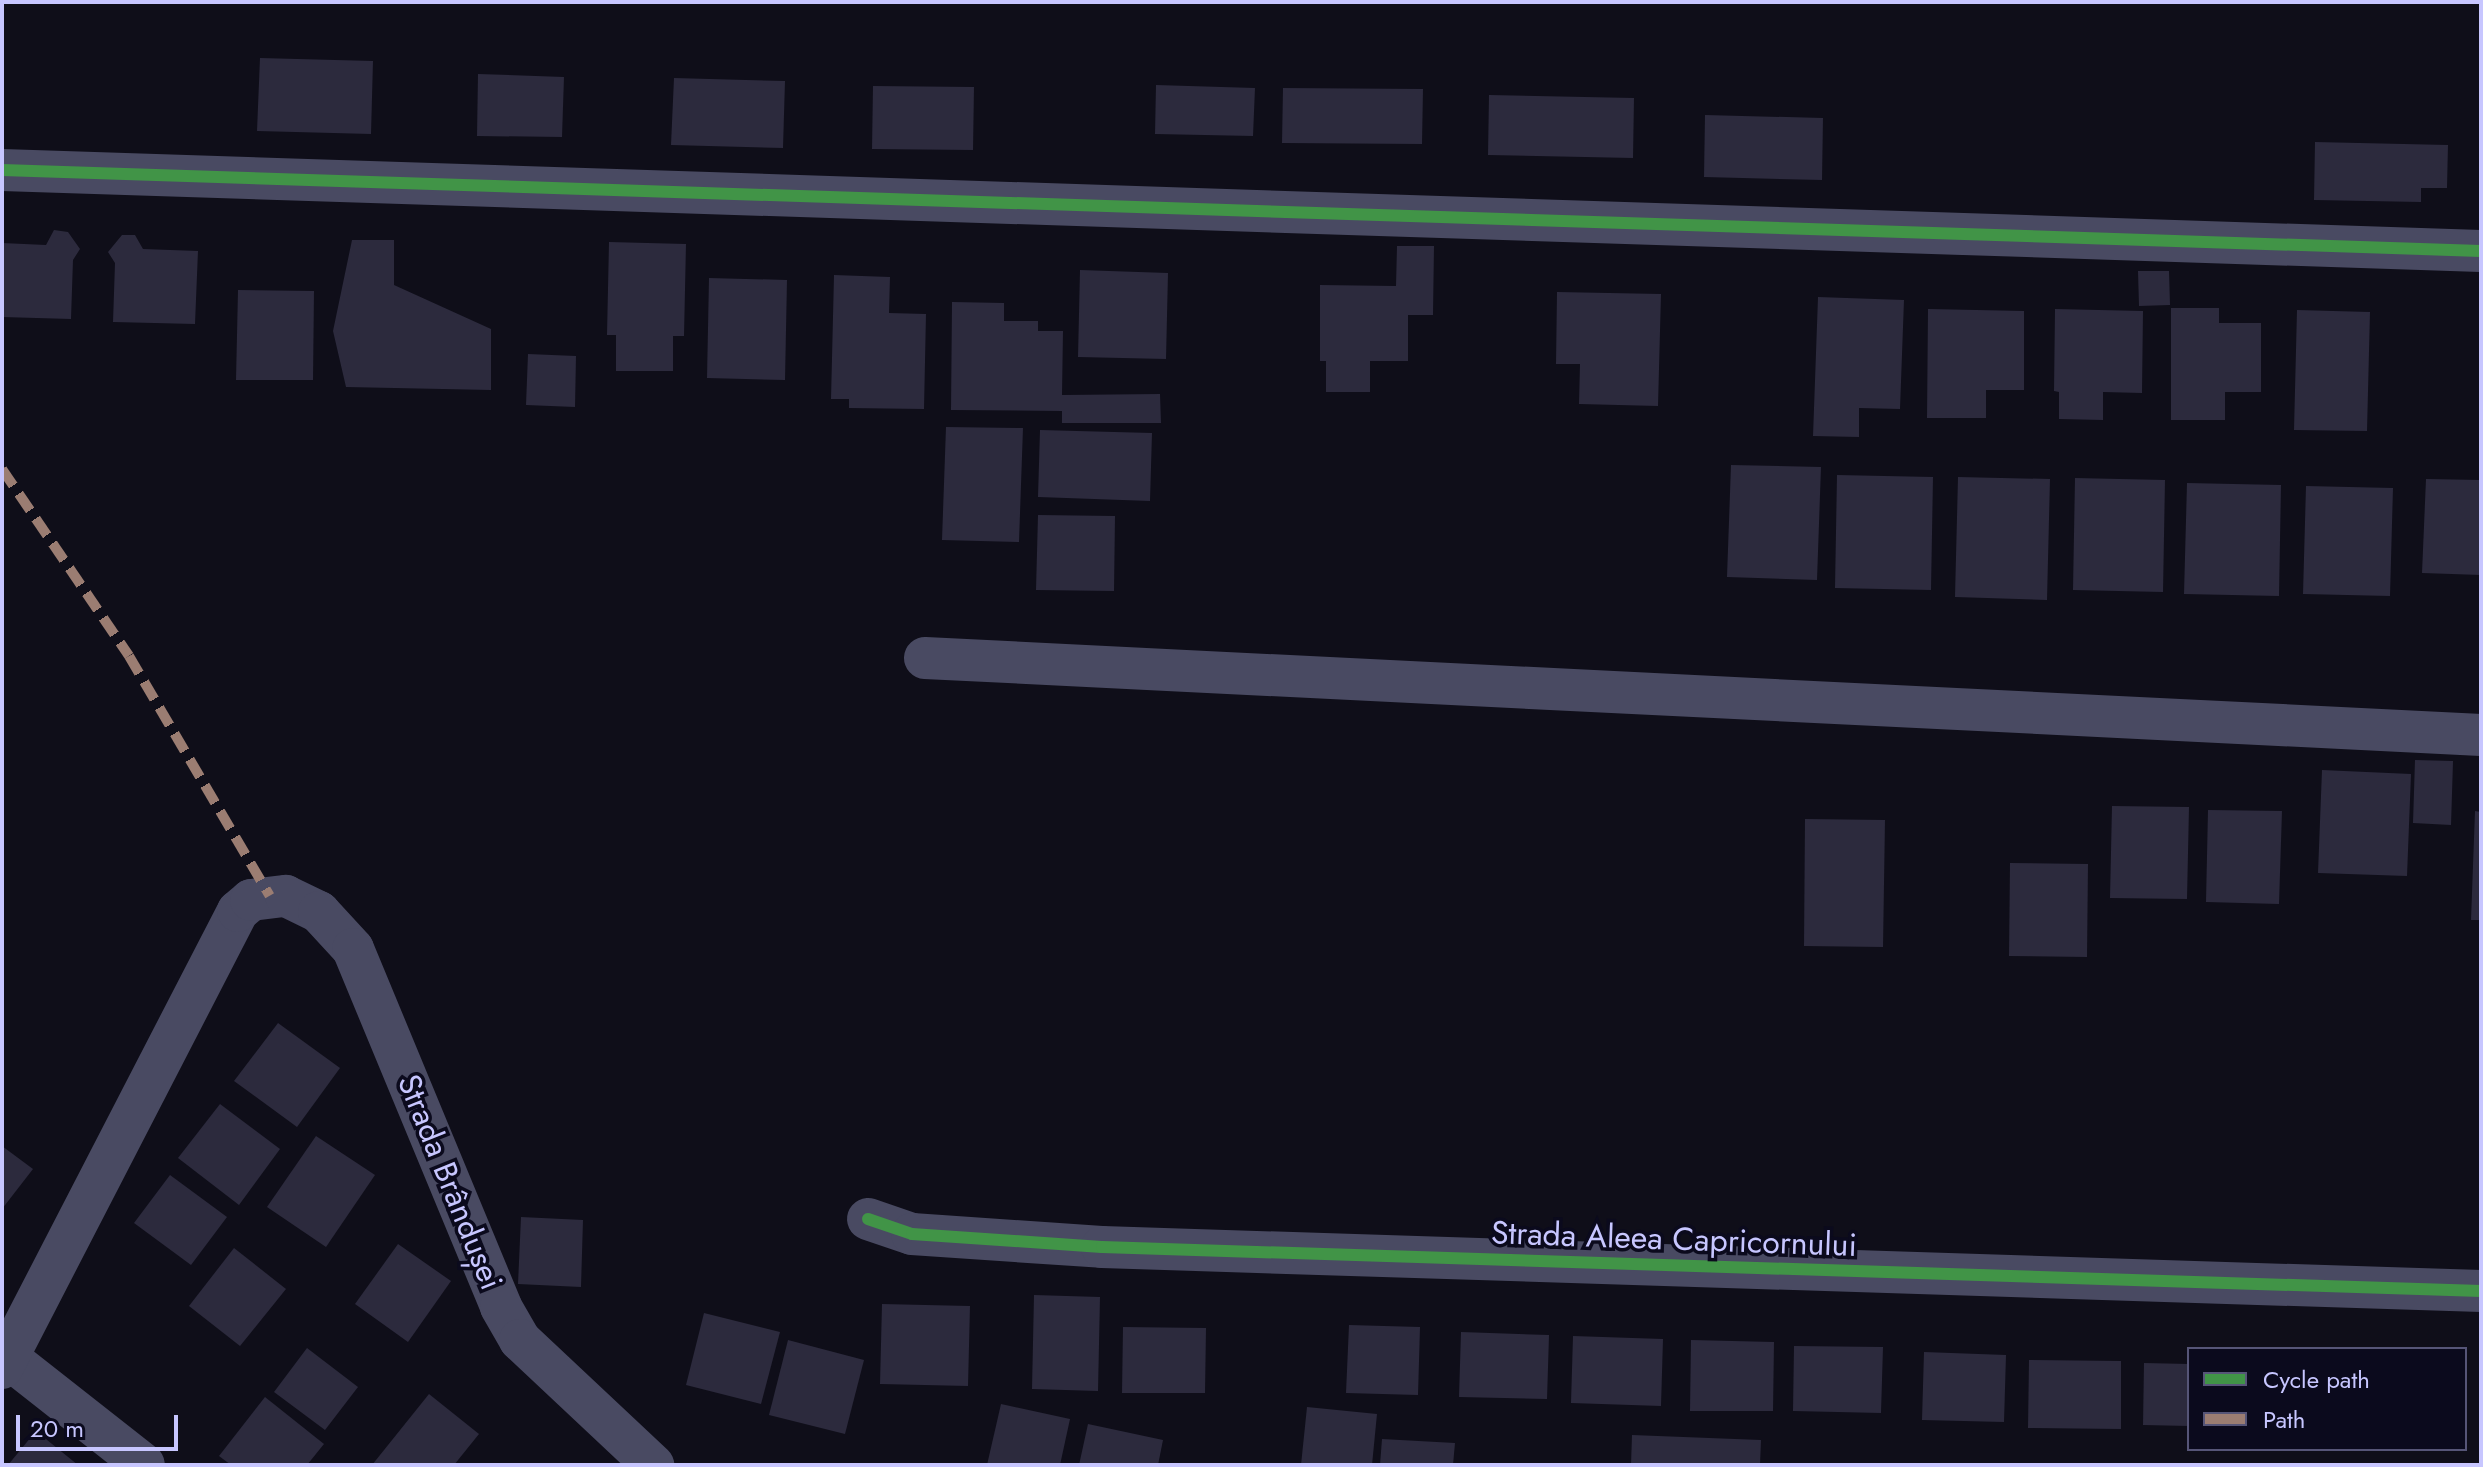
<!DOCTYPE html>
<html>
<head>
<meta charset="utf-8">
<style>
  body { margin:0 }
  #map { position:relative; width:2483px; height:1467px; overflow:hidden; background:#0f0e19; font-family:Jost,sans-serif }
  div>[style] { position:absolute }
  .building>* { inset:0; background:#2c2a3d }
  .street>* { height:42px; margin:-21px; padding:0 21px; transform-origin:21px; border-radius:21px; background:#494a62 }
  .quiet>* { height:10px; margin-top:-5px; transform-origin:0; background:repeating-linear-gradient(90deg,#9b7d72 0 20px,transparent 0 30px) }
  .cycleway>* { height:12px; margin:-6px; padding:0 6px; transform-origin:6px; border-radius:6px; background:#419447 }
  span { translate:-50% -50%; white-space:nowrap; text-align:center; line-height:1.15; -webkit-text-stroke:7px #0b0a1d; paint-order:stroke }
  .street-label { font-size:32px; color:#c7c6ff }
  .frame { position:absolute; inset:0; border:4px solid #c7c6ff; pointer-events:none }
  .legend { position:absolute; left:2187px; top:1347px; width:280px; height:104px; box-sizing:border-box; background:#0b0a1d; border:2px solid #565577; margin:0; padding:10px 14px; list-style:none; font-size:24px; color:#c7c6ff }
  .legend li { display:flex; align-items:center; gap:16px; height:40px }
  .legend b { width:40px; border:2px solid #565577 }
  .scale { position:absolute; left:16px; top:1415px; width:162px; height:36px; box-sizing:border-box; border:4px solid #c7c6ff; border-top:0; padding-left:10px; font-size:24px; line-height:28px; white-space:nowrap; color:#c7c6ff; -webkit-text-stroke:6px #0b0a1d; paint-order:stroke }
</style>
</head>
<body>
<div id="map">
  <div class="building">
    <i style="clip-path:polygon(260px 58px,373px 61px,371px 134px,257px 131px)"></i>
    <i style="clip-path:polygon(478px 74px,564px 77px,562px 137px,477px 136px)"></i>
    <i style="clip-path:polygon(674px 78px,785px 81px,783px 148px,671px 145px)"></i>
    <i style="clip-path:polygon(1156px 85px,1255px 88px,1253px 136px,1155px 134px)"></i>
    <i style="clip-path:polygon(873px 86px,974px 87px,973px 150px,872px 149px)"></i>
    <i style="clip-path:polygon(1283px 88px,1423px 89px,1422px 144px,1282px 143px)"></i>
    <i style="clip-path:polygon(1489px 95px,1634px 98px,1633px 158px,1488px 155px)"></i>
    <i style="clip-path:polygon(1705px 115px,1823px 118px,1822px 180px,1704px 177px)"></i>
    <i style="clip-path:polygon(2315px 142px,2448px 145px,2447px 188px,2421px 188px,2421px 202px,2314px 200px)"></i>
    <i style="clip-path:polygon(54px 230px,68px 232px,80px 249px,73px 260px,71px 319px,2px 317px,2px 243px,46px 245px)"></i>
    <i style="clip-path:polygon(122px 235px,135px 235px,143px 249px,198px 251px,195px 324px,113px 322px,115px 263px,108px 252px)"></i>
    <i style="clip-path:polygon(352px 240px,394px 240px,394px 285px,491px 329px,491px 390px,346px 387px,333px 331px)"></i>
    <i style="clip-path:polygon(609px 242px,686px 244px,684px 336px,673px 336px,673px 371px,616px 371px,616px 335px,607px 335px)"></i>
    <i style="clip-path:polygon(1397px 246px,1434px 246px,1433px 315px,1408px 315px,1408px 361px,1370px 361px,1370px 392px,1326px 392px,1326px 361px,1320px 361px,1320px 285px,1396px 286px)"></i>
    <i style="clip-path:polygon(1080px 270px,1168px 273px,1166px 359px,1078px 357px)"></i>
    <i style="clip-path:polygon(2138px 271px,2169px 271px,2170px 305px,2139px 306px)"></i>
    <i style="clip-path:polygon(834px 275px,890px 277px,889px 313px,926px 314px,924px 409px,849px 408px,849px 399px,831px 399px)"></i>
    <i style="clip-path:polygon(709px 278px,787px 280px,785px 380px,707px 378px)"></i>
    <i style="clip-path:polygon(238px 290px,314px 291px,313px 380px,236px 380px)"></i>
    <i style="clip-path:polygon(1557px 292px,1661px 294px,1658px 406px,1579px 404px,1580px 364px,1556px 364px)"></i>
    <i style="clip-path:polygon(1818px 297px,1904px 300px,1900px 409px,1859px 408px,1859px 437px,1813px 436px)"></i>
    <i style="clip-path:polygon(952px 302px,1004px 303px,1004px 321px,1038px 321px,1038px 331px,1063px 331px,1062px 395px,1160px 394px,1161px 423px,1062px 423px,1062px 411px,951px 410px)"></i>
    <i style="clip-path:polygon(2171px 308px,2219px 308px,2219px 323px,2261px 323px,2261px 392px,2225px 392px,2225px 420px,2171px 420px)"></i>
    <i style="clip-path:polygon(1928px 309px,2024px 311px,2024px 390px,1986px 390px,1986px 418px,1927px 418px)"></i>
    <i style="clip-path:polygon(2055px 309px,2143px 311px,2142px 393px,2103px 392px,2103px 420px,2059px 419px,2059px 392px,2054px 391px)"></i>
    <i style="clip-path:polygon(2297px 310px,2370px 312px,2367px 431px,2294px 430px)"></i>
    <i style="clip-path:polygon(528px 354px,576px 356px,575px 407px,526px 405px)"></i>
    <i style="clip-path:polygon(946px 427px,1023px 428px,1019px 542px,942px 540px)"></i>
    <i style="clip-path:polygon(1040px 430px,1152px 433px,1150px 501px,1038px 497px)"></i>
    <i style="clip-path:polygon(1731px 465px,1821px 467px,1817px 580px,1727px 577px)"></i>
    <i style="clip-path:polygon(1837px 475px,1933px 477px,1931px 590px,1835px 588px)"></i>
    <i style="clip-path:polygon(1958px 477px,2050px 479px,2047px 600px,1955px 597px)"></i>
    <i style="clip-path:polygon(2075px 478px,2165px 480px,2163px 592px,2073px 590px)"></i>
    <i style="clip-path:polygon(2426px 479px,2481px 480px,2481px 575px,2422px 573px)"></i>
    <i style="clip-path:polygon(2187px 483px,2281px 485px,2279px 596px,2184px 594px)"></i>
    <i style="clip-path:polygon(2306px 486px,2393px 488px,2390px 596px,2303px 594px)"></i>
    <i style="clip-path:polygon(1038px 515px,1115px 516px,1114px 591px,1036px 590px)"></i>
    <i style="clip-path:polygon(2415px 760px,2453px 761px,2451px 825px,2413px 823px)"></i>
    <i style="clip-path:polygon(2322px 770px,2411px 774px,2407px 876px,2318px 873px)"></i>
    <i style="clip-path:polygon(2112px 806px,2189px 807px,2187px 899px,2110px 898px)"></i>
    <i style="clip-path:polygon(2208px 810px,2282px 811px,2279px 904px,2206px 902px)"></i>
    <i style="clip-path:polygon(2475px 811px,2481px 812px,2481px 920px,2471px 920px)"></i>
    <i style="clip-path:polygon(1805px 819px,1885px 820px,1883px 947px,1804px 946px)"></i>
    <i style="clip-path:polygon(2010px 863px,2088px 864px,2087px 957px,2009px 956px)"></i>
    <i style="clip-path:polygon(278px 1023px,340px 1068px,297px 1127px,234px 1081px)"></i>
    <i style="clip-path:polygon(220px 1104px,280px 1149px,239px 1205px,178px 1158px)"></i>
    <i style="clip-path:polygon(316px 1136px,375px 1175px,326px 1247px,267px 1207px)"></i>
    <i style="clip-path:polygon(2px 1146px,33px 1169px,2px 1209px)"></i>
    <i style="clip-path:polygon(170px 1175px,227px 1217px,191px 1265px,134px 1223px)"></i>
    <i style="clip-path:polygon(521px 1217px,583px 1220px,581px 1287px,518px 1284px)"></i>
    <i style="clip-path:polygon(398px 1244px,451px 1281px,408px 1342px,355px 1304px)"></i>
    <i style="clip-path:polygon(234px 1248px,286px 1289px,240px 1346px,189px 1306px)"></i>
    <i style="clip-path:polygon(1034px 1295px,1100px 1297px,1098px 1391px,1032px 1389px)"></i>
    <i style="clip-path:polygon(882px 1304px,970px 1306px,968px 1386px,880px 1384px)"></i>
    <i style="clip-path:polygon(704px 1313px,780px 1332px,761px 1404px,686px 1385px)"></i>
    <i style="clip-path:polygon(1349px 1325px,1420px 1327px,1418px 1395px,1346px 1393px)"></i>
    <i style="clip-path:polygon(1123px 1327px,1206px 1328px,1205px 1393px,1122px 1393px)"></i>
    <i style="clip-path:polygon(1461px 1332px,1549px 1335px,1547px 1399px,1459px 1397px)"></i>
    <i style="clip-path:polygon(1573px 1336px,1663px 1339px,1661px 1406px,1571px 1403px)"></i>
    <i style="clip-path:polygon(788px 1340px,864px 1360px,845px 1434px,769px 1415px)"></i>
    <i style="clip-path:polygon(1691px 1340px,1774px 1342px,1773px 1411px,1690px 1411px)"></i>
    <i style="clip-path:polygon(1794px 1346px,1883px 1347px,1881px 1413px,1793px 1411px)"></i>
    <i style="clip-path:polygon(307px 1348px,358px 1387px,325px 1430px,274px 1392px)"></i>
    <i style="clip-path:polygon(1924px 1352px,2006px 1355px,2004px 1422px,1922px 1420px)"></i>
    <i style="clip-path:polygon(2029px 1360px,2121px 1361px,2121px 1429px,2028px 1428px)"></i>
    <i style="clip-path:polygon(2144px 1363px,2189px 1364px,2189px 1426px,2143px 1425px)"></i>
    <i style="clip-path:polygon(429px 1394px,479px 1434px,454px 1465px,372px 1465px)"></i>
    <i style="clip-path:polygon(265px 1397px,324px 1444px,307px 1465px,231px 1465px,219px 1456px)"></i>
    <i style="clip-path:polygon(1001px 1404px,1070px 1419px,1060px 1465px,987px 1465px)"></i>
    <i style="clip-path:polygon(1307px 1407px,1377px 1414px,1372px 1465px,1301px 1465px)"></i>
    <i style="clip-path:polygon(1088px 1424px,1163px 1440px,1158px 1465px,1079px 1465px)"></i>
    <i style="clip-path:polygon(36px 1431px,78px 1465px,8px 1465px)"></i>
    <i style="clip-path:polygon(1632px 1435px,1761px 1440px,1760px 1465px,1631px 1465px)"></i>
    <i style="clip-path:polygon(1382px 1439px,1455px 1443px,1453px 1465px,1380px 1465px)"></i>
  </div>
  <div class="street">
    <i style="left:2px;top:170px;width:2480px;rotate:1.87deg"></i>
    <i style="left:925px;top:658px;width:1558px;rotate:2.83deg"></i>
    <i style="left:868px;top:1219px;width:46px;rotate:18.8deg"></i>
    <i style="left:912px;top:1234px;width:190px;rotate:3.9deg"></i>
    <i style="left:1102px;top:1247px;width:1380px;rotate:1.83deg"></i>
    <i style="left:7px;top:1357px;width:174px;rotate:38.2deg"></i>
    <i style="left:2px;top:1368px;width:514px;rotate:-62.69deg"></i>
    <i style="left:238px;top:911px;width:17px;rotate:-40deg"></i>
    <i style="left:251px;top:900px;width:35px;rotate:-7deg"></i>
    <i style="left:286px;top:896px;width:37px;rotate:26deg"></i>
    <i style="left:319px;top:912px;width:50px;rotate:47.4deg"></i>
    <i style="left:353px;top:949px;width:387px;rotate:67.5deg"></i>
    <i style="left:501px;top:1307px;width:38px;rotate:60deg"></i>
    <i style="left:520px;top:1340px;width:183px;rotate:43.2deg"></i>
  </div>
  <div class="quiet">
    <i style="left:2px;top:469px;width:226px;rotate:55.8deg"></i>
    <i style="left:129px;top:656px;width:278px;rotate:59.6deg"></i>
  </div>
  <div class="cycleway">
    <i style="left:2px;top:170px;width:2480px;rotate:1.87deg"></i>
    <i style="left:868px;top:1219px;width:46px;rotate:18.8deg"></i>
    <i style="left:912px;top:1234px;width:190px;rotate:3.9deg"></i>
    <i style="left:1102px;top:1247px;width:1380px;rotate:1.83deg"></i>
  </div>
  <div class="street-label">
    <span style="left:450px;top:1182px;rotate:68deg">Strada Brândușei</span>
    <span style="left:1674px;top:1239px;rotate:2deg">Strada Aleea Capricornului</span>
  </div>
  <div class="frame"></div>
  <ul class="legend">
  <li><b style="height:10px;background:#419447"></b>Cycle path</li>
  <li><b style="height:10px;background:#9b7d72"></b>Path</li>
  </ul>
  <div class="scale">20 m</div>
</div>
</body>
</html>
